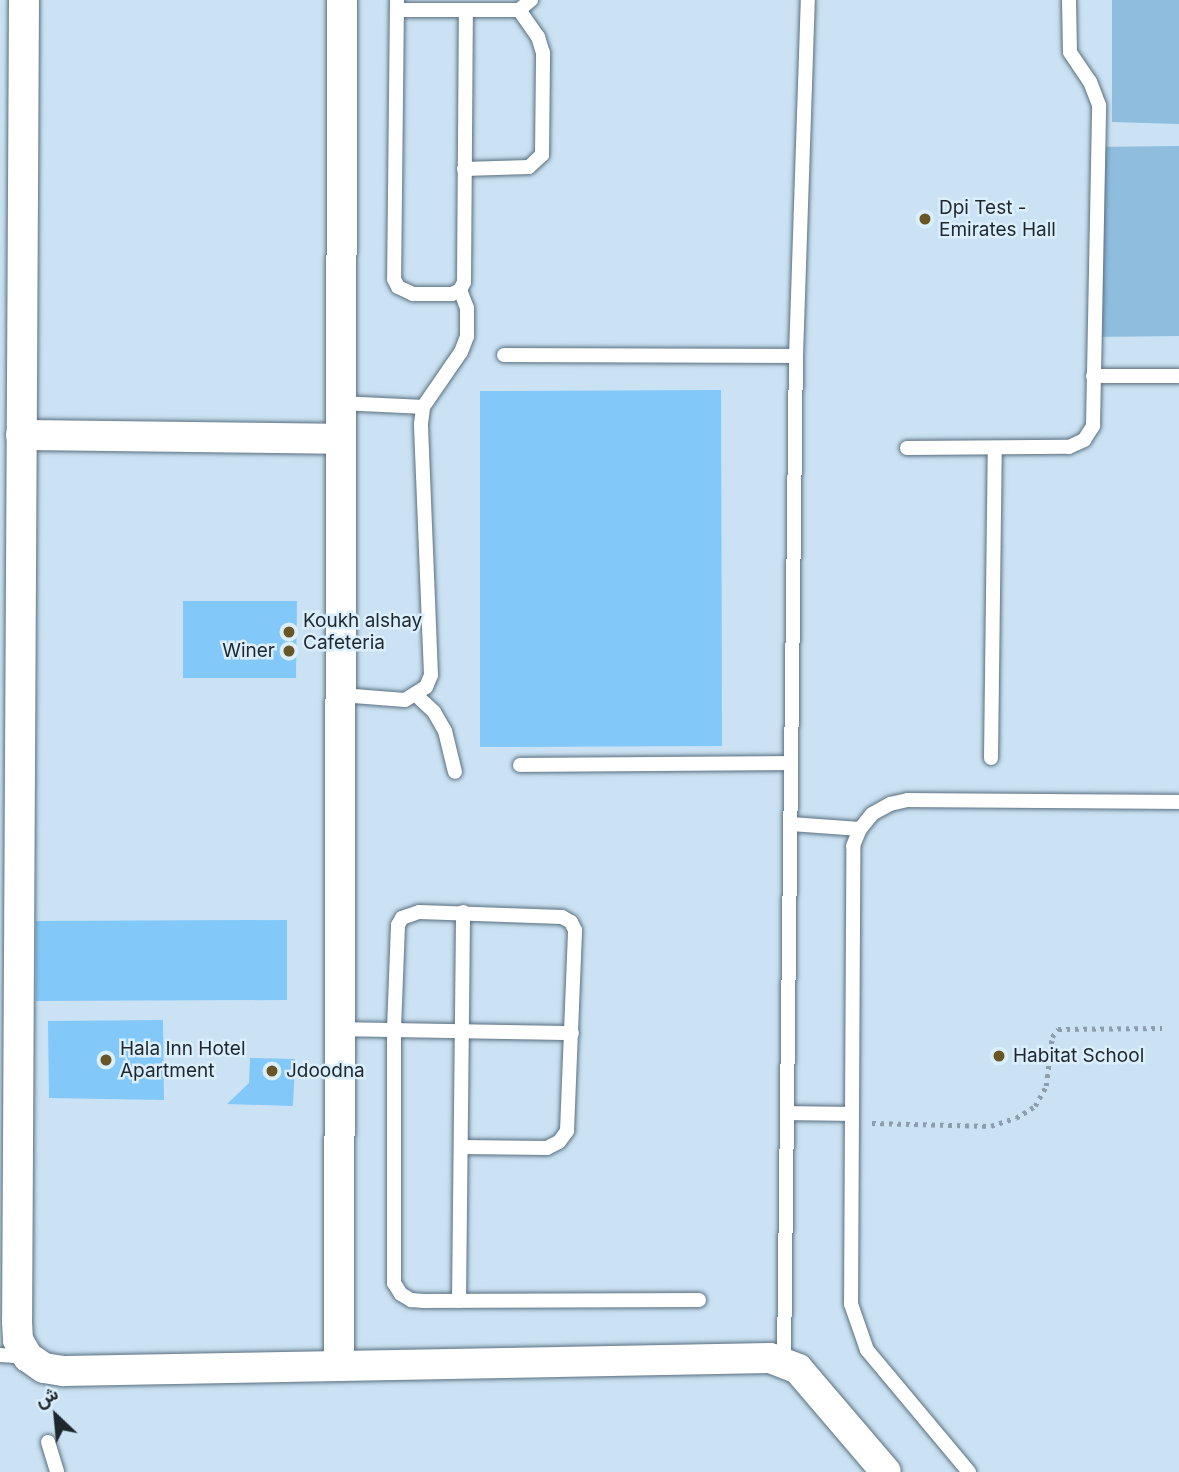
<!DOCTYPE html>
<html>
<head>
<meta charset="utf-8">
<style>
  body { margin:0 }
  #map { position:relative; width:1179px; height:1472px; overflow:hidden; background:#cae2f3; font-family:Inter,Vazirmatn,sans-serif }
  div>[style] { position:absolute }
  .green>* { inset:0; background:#8ebdde }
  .building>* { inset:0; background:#82c8f9 }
  .path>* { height:4.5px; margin-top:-2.25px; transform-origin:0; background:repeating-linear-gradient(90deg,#8c9eab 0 3.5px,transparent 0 8.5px) }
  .roads { filter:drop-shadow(0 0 2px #5a6f7f) drop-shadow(0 0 2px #5a6f7f) }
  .service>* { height:14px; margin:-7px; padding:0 7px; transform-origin:7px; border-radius:7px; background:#fff }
  .minor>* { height:30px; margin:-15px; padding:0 15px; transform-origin:15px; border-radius:15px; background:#fff }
  .dots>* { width:19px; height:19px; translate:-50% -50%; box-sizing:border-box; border:4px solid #dbeefc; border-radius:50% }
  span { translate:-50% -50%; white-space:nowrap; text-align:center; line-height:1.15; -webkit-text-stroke:5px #dbeefc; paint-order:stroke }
  .poi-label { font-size:19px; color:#1e272d }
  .left { translate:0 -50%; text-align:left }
  .right { translate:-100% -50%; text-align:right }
  .north { position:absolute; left:21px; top:1381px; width:70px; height:70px; -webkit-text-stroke:5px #dbeefc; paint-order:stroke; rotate:334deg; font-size:19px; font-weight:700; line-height:28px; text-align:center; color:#1e272d }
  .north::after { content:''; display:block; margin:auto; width:24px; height:32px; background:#1e272d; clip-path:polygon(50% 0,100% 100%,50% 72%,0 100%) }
</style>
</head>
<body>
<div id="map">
  <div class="green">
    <i style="clip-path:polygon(1112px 0,1179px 0,1179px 124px,1112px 122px)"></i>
    <i style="clip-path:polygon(1179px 146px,1179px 336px,1091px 337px,1092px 147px)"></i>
  </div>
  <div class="building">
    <i style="clip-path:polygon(721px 390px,722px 746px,480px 747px,480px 391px)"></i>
    <i style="clip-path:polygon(183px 601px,297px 601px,296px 678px,183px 678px)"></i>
    <i style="clip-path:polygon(287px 920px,287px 1000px,36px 1001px,36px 921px)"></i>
    <i style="clip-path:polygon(163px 1020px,164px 1100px,49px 1098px,48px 1021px)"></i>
    <i style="clip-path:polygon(250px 1058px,295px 1059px,293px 1106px,227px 1104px,249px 1083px)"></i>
  </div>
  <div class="path">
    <i style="left:872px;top:1123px;width:119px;rotate:1.4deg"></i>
    <i style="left:991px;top:1126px;width:26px;rotate:-18deg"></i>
    <i style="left:1016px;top:1118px;width:22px;rotate:-32deg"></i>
    <i style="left:1035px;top:1106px;width:23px;rotate:-61deg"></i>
    <i style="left:1046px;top:1086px;width:49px;rotate:-83deg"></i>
    <i style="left:1052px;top:1037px;width:10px;rotate:-53deg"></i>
    <i style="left:1058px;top:1029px;width:104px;rotate:-0.6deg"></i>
  </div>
  <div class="roads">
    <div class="service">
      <i style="left:397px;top:0;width:279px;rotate:90.6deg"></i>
      <i style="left:394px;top:279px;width:9px;rotate:63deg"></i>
      <i style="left:398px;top:287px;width:17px;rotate:25deg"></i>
      <i style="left:413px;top:294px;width:39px"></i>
      <i style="left:452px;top:294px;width:9px;rotate:-27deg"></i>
      <i style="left:460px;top:290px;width:9px;rotate:-63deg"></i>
      <i style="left:464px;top:282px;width:272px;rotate:-89.6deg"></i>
      <i style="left:398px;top:10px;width:121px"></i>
      <i style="left:519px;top:10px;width:16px;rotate:-40deg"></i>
      <i style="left:464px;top:169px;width:65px;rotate:-1.8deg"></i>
      <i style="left:529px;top:167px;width:18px;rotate:-43deg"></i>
      <i style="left:542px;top:155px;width:102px;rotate:-89.4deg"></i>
      <i style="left:543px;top:53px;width:17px;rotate:-107deg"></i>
      <i style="left:538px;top:37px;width:33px;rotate:-125deg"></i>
      <i style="left:504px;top:355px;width:292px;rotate:0.2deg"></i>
      <i style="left:1093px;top:376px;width:86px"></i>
      <i style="left:341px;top:403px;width:82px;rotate:2.8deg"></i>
      <i style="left:907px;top:448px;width:162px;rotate:-0.4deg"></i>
      <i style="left:1069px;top:447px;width:17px;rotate:-25deg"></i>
      <i style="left:1084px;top:440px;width:17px;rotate:-57deg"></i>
      <i style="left:1093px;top:426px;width:321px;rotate:-88.9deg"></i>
      <i style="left:1099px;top:105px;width:25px;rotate:-111deg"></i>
      <i style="left:1090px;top:82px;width:36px;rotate:-124deg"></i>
      <i style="left:1070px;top:52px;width:52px;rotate:-91.1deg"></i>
      <i style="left:341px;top:695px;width:64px;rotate:4.5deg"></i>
      <i style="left:405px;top:700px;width:25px;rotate:-32deg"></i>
      <i style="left:426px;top:687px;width:13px;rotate:-67deg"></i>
      <i style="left:431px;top:675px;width:251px;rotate:-92.3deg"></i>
      <i style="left:421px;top:424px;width:17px;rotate:-83deg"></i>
      <i style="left:423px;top:407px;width:67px;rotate:-55.4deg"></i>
      <i style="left:461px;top:352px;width:17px;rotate:-69deg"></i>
      <i style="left:467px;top:336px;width:28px;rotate:-90deg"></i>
      <i style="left:467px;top:308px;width:19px;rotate:-111deg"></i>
      <i style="left:417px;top:696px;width:23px;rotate:43deg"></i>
      <i style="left:434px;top:712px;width:22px;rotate:60deg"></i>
      <i style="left:445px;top:731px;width:42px;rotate:76.3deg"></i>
      <i style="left:991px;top:758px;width:310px;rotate:-89.3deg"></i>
      <i style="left:520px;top:765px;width:271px;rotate:-0.4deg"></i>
      <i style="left:791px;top:824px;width:69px;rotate:4.1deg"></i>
      <i style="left:340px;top:1029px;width:232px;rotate:1deg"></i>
      <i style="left:787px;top:1113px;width:63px;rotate:0.9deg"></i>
      <i style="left:461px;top:1147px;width:86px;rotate:0.7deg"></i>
      <i style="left:547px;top:1148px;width:13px;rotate:-27deg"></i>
      <i style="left:559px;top:1142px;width:14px;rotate:-54deg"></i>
      <i style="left:567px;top:1131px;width:201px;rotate:-87.7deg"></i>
      <i style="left:575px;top:930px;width:9px;rotate:-117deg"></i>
      <i style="left:571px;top:922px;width:10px;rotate:-151deg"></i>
      <i style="left:562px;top:917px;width:143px;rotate:-178deg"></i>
      <i style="left:419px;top:912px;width:18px;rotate:161deg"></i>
      <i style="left:402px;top:918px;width:8px;rotate:120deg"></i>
      <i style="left:398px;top:925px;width:105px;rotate:92.2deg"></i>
      <i style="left:394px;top:1030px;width:253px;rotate:90deg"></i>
      <i style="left:394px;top:1283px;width:13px;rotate:58deg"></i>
      <i style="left:401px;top:1294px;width:12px;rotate:31deg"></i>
      <i style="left:411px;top:1300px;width:13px;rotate:4deg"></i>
      <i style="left:424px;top:1301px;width:275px;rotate:-0.2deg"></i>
      <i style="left:459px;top:1301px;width:389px;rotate:-89.4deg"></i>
      <i style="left:0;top:1355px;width:27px;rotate:4deg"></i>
      <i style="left:784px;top:1361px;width:1005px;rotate:-89.32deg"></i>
      <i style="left:796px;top:356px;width:356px;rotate:-88.1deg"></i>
      <i style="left:48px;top:1442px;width:31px;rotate:73deg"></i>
      <i style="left:969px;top:1472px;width:159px;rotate:-129.9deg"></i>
      <i style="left:867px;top:1350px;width:49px;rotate:-109.2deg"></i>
      <i style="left:851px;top:1304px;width:458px;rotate:-89.7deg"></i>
      <i style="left:853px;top:846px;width:18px;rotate:-68deg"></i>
      <i style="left:860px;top:829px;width:19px;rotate:-51deg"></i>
      <i style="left:872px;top:814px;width:21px;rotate:-29deg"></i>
      <i style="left:890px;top:804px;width:18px;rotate:-13deg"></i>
      <i style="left:908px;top:800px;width:271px;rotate:0.4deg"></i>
    </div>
    <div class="minor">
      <i style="left:24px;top:0;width:1321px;rotate:90.3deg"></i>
      <i style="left:17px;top:1321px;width:19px;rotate:87deg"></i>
      <i style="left:18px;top:1340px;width:20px;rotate:60deg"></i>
      <i style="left:28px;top:1357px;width:19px;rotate:35deg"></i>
      <i style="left:44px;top:1368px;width:20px;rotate:9deg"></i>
      <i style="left:64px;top:1371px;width:706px;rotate:-1.05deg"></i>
      <i style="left:770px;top:1358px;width:30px;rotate:21deg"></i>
      <i style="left:798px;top:1369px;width:135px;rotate:49.5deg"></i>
      <i style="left:21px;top:435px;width:320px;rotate:0.7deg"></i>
      <i style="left:339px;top:1365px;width:1365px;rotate:-89.87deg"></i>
    </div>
  </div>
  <div class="dots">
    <i style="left:925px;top:219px;background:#685624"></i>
    <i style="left:289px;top:632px;background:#685624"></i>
    <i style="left:289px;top:651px;background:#685624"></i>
    <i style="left:999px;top:1056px;background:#685624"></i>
    <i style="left:106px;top:1060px;background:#685624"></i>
    <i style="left:272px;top:1071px;background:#685624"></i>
  </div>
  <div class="poi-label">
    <span class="left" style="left:939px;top:219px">Dpi Test -<br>Emirates Hall</span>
    <span class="left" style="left:303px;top:632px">Koukh alshay<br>Cafeteria</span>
    <span class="right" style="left:275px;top:651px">Winer</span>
    <span class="left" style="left:120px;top:1060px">Hala Inn Hotel<br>Apartment</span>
    <span class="left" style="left:1013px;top:1056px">Habitat School</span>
    <span class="left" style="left:286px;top:1071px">Jdoodna</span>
  </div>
  <div class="north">ش</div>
</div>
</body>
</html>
